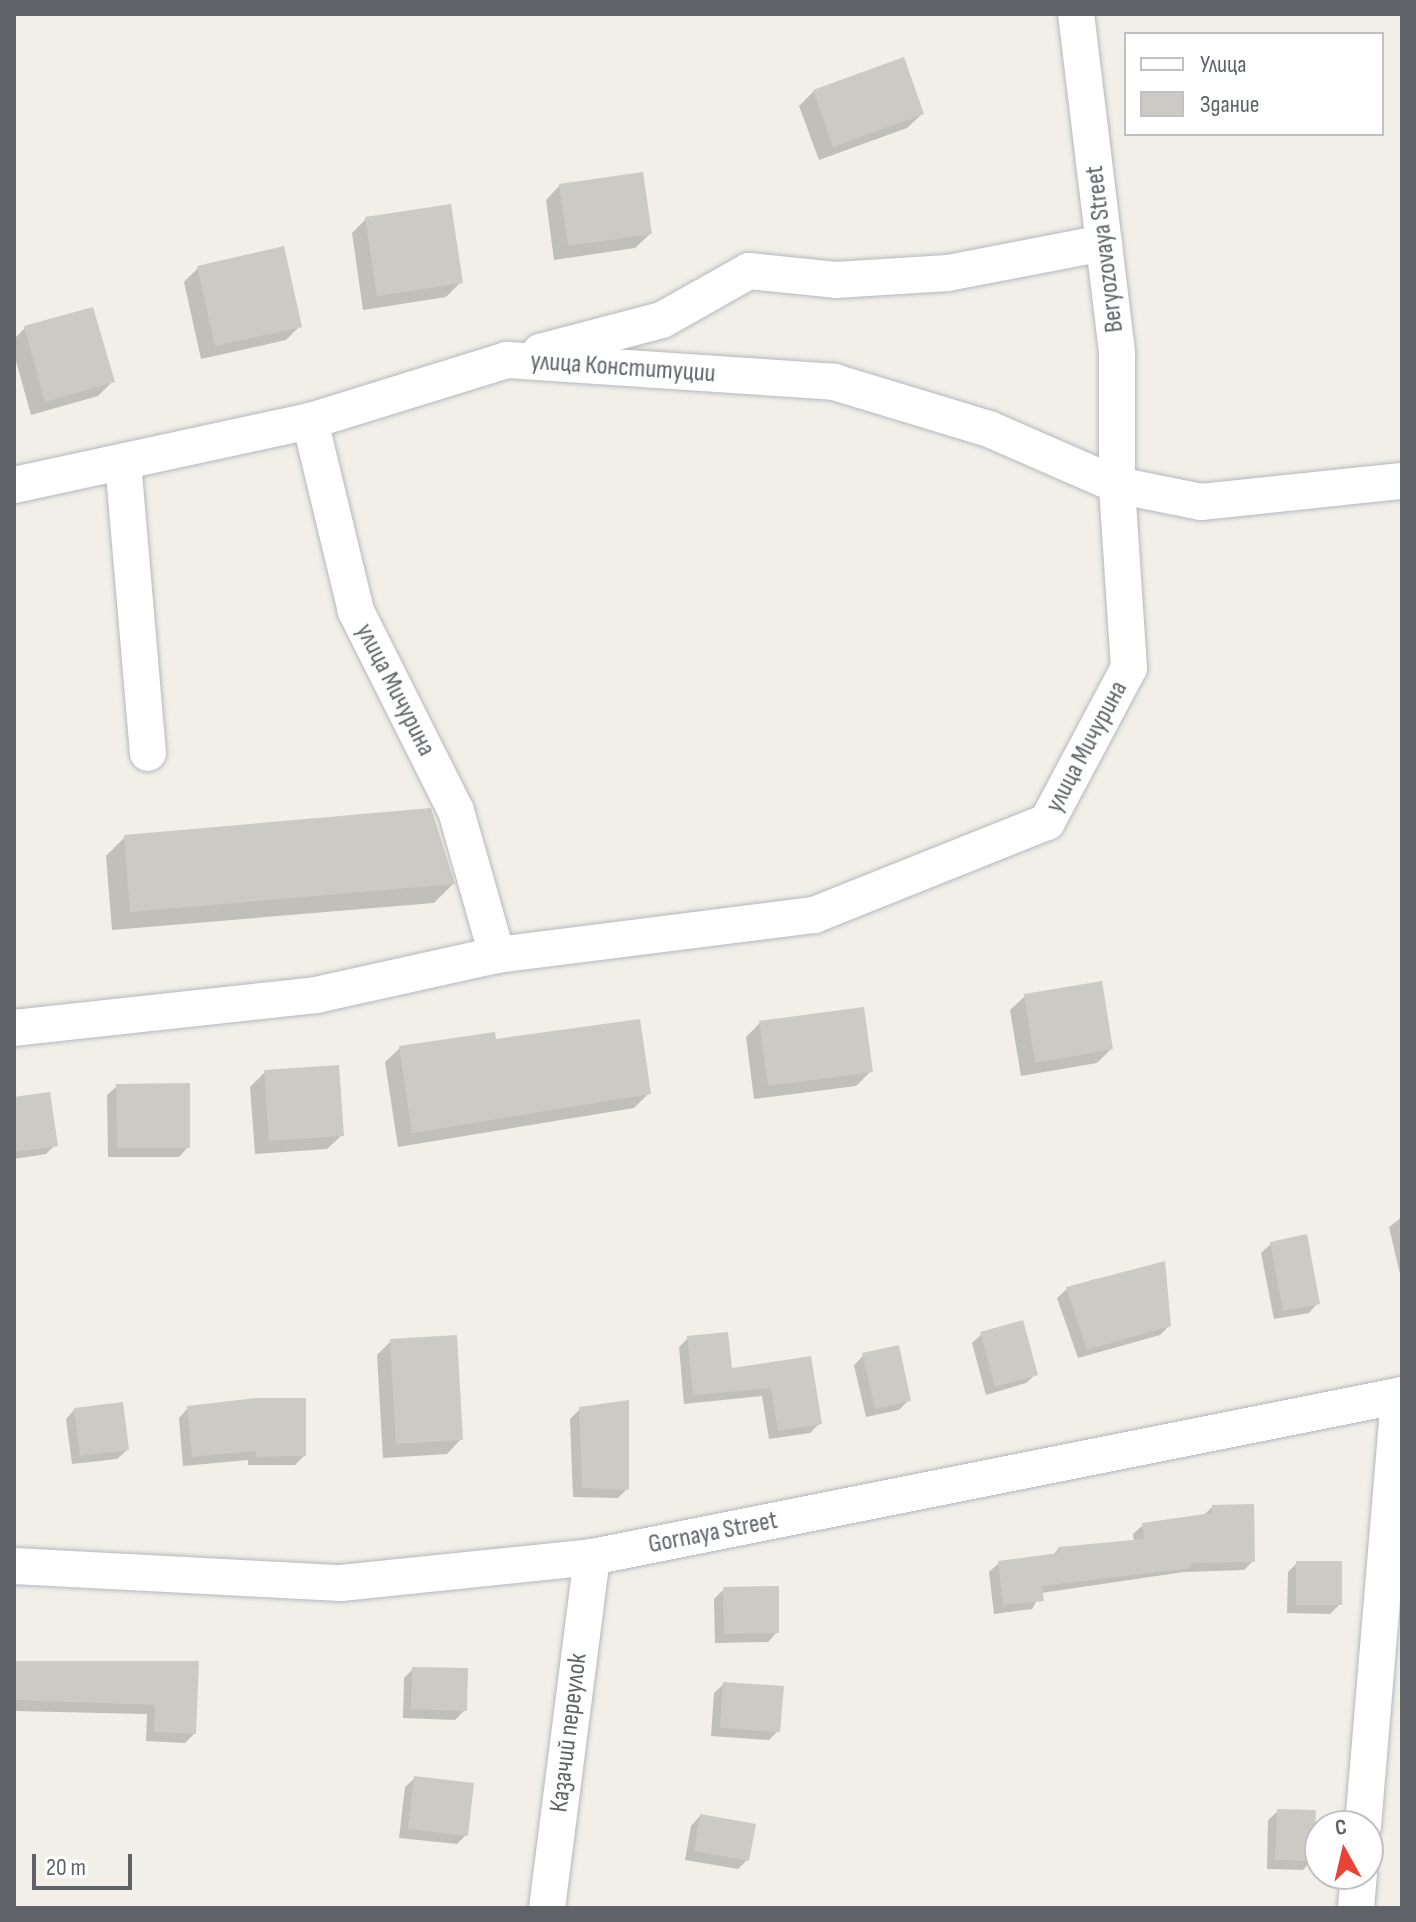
<!DOCTYPE html>
<html>
<head>
<meta charset="utf-8">
<style>
  body { margin:0 }
  #map { position:relative; width:1416px; height:1922px; overflow:hidden; background:#f1efe8; font-family:"Sofia Sans Condensed",sans-serif }
  div>[style] { position:absolute }
  .shadow>* { inset:0; background:#0003 }
  .building>* { inset:0; background:#cccac5 }
  .roads { filter:drop-shadow(0 0 2px #b5b8bc) drop-shadow(0 0 2px #b5b8bc) }
  .street>* { height:36px; margin:-18px; padding:0 18px; transform-origin:18px; border-radius:18px; background:#fff }
  span { translate:-50% -50%; white-space:nowrap; text-align:center; line-height:1.15; -webkit-text-stroke:7px #fff; paint-order:stroke }
  .street-label { font-size:26px; color:#5f6368 }
  .frame { position:absolute; inset:0; border:16px solid #5f6368; pointer-events:none }
  .legend { position:absolute; left:1124px; top:32px; width:260px; height:104px; box-sizing:border-box; background:#fff; border:2px solid #bfc1c3; margin:0; padding:10px 14px; list-style:none; font-size:24px; color:#5f6368 }
  .legend li { display:flex; align-items:center; gap:16px; height:40px }
  .legend b { width:40px; border:2px solid #bfc1c3 }
  .north { position:absolute; left:1304px; top:1810px; width:80px; height:80px; box-sizing:border-box; background:#fff; border:2px solid #bfc1c3; border-radius:50%; rotate:352deg; font-size:22px; font-weight:700; line-height:32px; text-align:center; color:#5f6368 }
  .north::after { content:''; display:block; margin:auto; width:28px; height:36px; background:#ea4335; clip-path:polygon(50% 0,100% 100%,50% 72%,0 100%) }
  .scale { position:absolute; left:32px; top:1854px; width:100px; height:36px; box-sizing:border-box; border:4px solid #5f6368; border-top:0; padding-left:10px; font-size:24px; line-height:28px; white-space:nowrap; color:#5f6368; -webkit-text-stroke:6px #fff; paint-order:stroke }
</style>
</head>
<body>
<div id="map">
  <div class="shadow">
    <i style="clip-path:polygon(814px 91px,922px 114px,907px 128px,819px 160px,799px 106px)"></i>
    <i style="clip-path:polygon(560px 185px,650px 234px,635px 248px,554px 260px,546px 200px)"></i>
    <i style="clip-path:polygon(366px 219px,461px 282px,446px 297px,363px 310px,352px 233px)"></i>
    <i style="clip-path:polygon(198px 268px,300px 326px,286px 340px,201px 359px,184px 282px)"></i>
    <i style="clip-path:polygon(25px 328px,113px 381px,98px 396px,31px 415px,14px 354px,14px 339px)"></i>
    <i style="clip-path:polygon(125px 837px,453px 884px,434px 903px,112px 930px,106px 856px)"></i>
    <i style="clip-path:polygon(1025px 996px,1111px 1049px,1097px 1063px,1021px 1076px,1010px 1010px)"></i>
    <i style="clip-path:polygon(760px 1023px,871px 1071px,856px 1086px,754px 1099px,746px 1037px)"></i>
    <i style="clip-path:polygon(494px 1041px,649px 1093px,634px 1108px,398px 1147px,385px 1062px,400px 1048px)"></i>
    <i style="clip-path:polygon(265px 1072px,342px 1135px,327px 1149px,255px 1154px,250px 1087px)"></i>
    <i style="clip-path:polygon(117px 1086px,188px 1147px,179px 1157px,108px 1157px,107px 1095px)"></i>
    <i style="clip-path:polygon(14px 1099px,55px 1145px,46px 1154px,14px 1159px)"></i>
    <i style="clip-path:polygon(1402px 1217px,1402px 1283px,1389px 1227px)"></i>
    <i style="clip-path:polygon(1271px 1244px,1318px 1303px,1309px 1313px,1274px 1319px,1261px 1253px)"></i>
    <i style="clip-path:polygon(1095px 1279px,1097px 1284px,1169px 1326px,1160px 1335px,1078px 1358px,1057px 1298px,1067px 1289px)"></i>
    <i style="clip-path:polygon(982px 1334px,1036px 1374px,1026px 1383px,986px 1395px,972px 1343px)"></i>
    <i style="clip-path:polygon(688px 1338px,730px 1370px,809px 1358px,820px 1423px,810px 1433px,769px 1439px,762px 1396px,684px 1404px,679px 1347px)"></i>
    <i style="clip-path:polygon(391px 1341px,461px 1439px,447px 1454px,383px 1458px,377px 1355px)"></i>
    <i style="clip-path:polygon(864px 1355px,909px 1400px,899px 1410px,866px 1417px,854px 1365px)"></i>
    <i style="clip-path:polygon(188px 1408px,304px 1456px,295px 1465px,248px 1465px,248px 1460px,183px 1466px,179px 1418px)"></i>
    <i style="clip-path:polygon(75px 1409px,127px 1450px,117px 1459px,72px 1464px,66px 1419px)"></i>
    <i style="clip-path:polygon(580px 1409px,627px 1489px,618px 1498px,573px 1497px,570px 1419px)"></i>
    <i style="clip-path:polygon(1212px 1507px,1253px 1561px,1244px 1570px,1184px 1572px,1041px 1593px,1032px 1609px,994px 1614px,989px 1572px,999px 1563px,1052px 1556px,1059px 1548px,1134px 1542px,1133px 1534px,1143px 1525px,1203px 1516px)"></i>
    <i style="clip-path:polygon(1297px 1563px,1340px 1604px,1330px 1614px,1287px 1613px,1288px 1572px)"></i>
    <i style="clip-path:polygon(724px 1589px,777px 1632px,768px 1642px,715px 1643px,714px 1599px)"></i>
    <i style="clip-path:polygon(14px 1647px,15px 1662px,197px 1663px,194px 1734px,185px 1743px,146px 1741px,147px 1714px,14px 1711px)"></i>
    <i style="clip-path:polygon(413px 1669px,465px 1710px,455px 1720px,403px 1718px,404px 1678px)"></i>
    <i style="clip-path:polygon(724px 1684px,778px 1731px,769px 1740px,711px 1736px,714px 1693px)"></i>
    <i style="clip-path:polygon(415px 1778px,466px 1835px,457px 1844px,399px 1838px,405px 1787px)"></i>
    <i style="clip-path:polygon(1278px 1811px,1312px 1860px,1303px 1870px,1267px 1869px,1268px 1820px)"></i>
    <i style="clip-path:polygon(700px 1816px,747px 1860px,738px 1869px,685px 1860px,691px 1826px)"></i>
  </div>
  <div class="building">
    <i style="clip-path:polygon(904px 57px,924px 114px,833px 147px,813px 90px)"></i>
    <i style="clip-path:polygon(643px 172px,652px 234px,568px 246px,559px 184px)"></i>
    <i style="clip-path:polygon(451px 204px,463px 283px,377px 296px,365px 217px)"></i>
    <i style="clip-path:polygon(284px 246px,302px 327px,215px 346px,197px 266px)"></i>
    <i style="clip-path:polygon(93px 307px,115px 382px,45px 402px,24px 326px)"></i>
    <i style="clip-path:polygon(431px 808px,455px 884px,130px 912px,124px 835px)"></i>
    <i style="clip-path:polygon(1102px 981px,1113px 1049px,1035px 1063px,1024px 994px)"></i>
    <i style="clip-path:polygon(864px 1007px,873px 1072px,768px 1086px,759px 1021px)"></i>
    <i style="clip-path:polygon(640px 1019px,651px 1094px,412px 1133px,399px 1046px,495px 1032px,496px 1039px)"></i>
    <i style="clip-path:polygon(339px 1065px,344px 1136px,269px 1141px,264px 1070px)"></i>
    <i style="clip-path:polygon(190px 1083px,190px 1148px,117px 1148px,116px 1084px)"></i>
    <i style="clip-path:polygon(50px 1092px,58px 1146px,14px 1152px,14px 1097px)"></i>
    <i style="clip-path:polygon(1307px 1234px,1320px 1304px,1283px 1311px,1270px 1242px)"></i>
    <i style="clip-path:polygon(1165px 1261px,1171px 1326px,1087px 1350px,1066px 1287px)"></i>
    <i style="clip-path:polygon(1023px 1320px,1038px 1375px,995px 1387px,980px 1332px)"></i>
    <i style="clip-path:polygon(728px 1332px,732px 1368px,811px 1356px,822px 1424px,778px 1431px,771px 1388px,693px 1395px,687px 1336px)"></i>
    <i style="clip-path:polygon(457px 1335px,463px 1440px,396px 1444px,390px 1339px)"></i>
    <i style="clip-path:polygon(899px 1345px,911px 1401px,875px 1409px,862px 1353px)"></i>
    <i style="clip-path:polygon(256px 1398px,306px 1398px,306px 1456px,256px 1457px,256px 1451px,192px 1457px,187px 1406px)"></i>
    <i style="clip-path:polygon(629px 1400px,629px 1490px,582px 1488px,579px 1407px)"></i>
    <i style="clip-path:polygon(123px 1402px,129px 1450px,80px 1456px,74px 1408px)"></i>
    <i style="clip-path:polygon(1254px 1504px,1255px 1562px,1190px 1563px,1191px 1568px,1042px 1586px,1044px 1601px,1003px 1605px,998px 1561px,1059px 1553px,1058px 1547px,1144px 1539px,1142px 1523px,1212px 1513px,1212px 1505px)"></i>
    <i style="clip-path:polygon(1296px 1561px,1342px 1561px,1342px 1605px,1296px 1605px)"></i>
    <i style="clip-path:polygon(779px 1586px,779px 1633px,724px 1634px,723px 1587px)"></i>
    <i style="clip-path:polygon(14px 1661px,199px 1661px,196px 1734px,154px 1732px,155px 1705px,14px 1700px)"></i>
    <i style="clip-path:polygon(412px 1667px,468px 1668px,467px 1711px,411px 1709px)"></i>
    <i style="clip-path:polygon(723px 1682px,784px 1686px,780px 1732px,720px 1728px)"></i>
    <i style="clip-path:polygon(414px 1776px,474px 1783px,468px 1836px,408px 1829px)"></i>
    <i style="clip-path:polygon(1277px 1809px,1316px 1810px,1314px 1861px,1275px 1860px)"></i>
    <i style="clip-path:polygon(700px 1814px,756px 1824px,749px 1861px,694px 1851px)"></i>
  </div>
  <div class="roads">
    <div class="street">
      <i style="left:540px;top:352px;width:126px;rotate:-14.7deg"></i>
      <i style="left:662px;top:320px;width:100px;rotate:-29.4deg"></i>
      <i style="left:749px;top:271px;width:87px;rotate:5.9deg"></i>
      <i style="left:836px;top:280px;width:112px;rotate:-3.6deg"></i>
      <i style="left:948px;top:273px;width:159px;rotate:-10.9deg"></i>
      <i style="left:123px;top:462px;width:292px;rotate:85.1deg"></i>
      <i style="left:14px;top:485px;width:303px;rotate:-12.2deg"></i>
      <i style="left:310px;top:421px;width:206px;rotate:-17.2deg"></i>
      <i style="left:507px;top:360px;width:328px;rotate:3.8deg"></i>
      <i style="left:834px;top:382px;width:162px;rotate:16.9deg"></i>
      <i style="left:989px;top:429px;width:140px;rotate:23.6deg"></i>
      <i style="left:1117px;top:485px;width:86px;rotate:11.4deg"></i>
      <i style="left:1201px;top:502px;width:202px;rotate:-6deg"></i>
      <i style="left:497px;top:955px;width:320px;rotate:-7.2deg"></i>
      <i style="left:814px;top:915px;width:251px;rotate:-21.8deg"></i>
      <i style="left:1047px;top:822px;width:174px;rotate:-62deg"></i>
      <i style="left:1129px;top:668px;width:183px;rotate:-93.8deg"></i>
      <i style="left:1117px;top:485px;width:133px;rotate:-90deg"></i>
      <i style="left:1117px;top:352px;width:340px;rotate:-96.9deg"></i>
      <i style="left:14px;top:1028px;width:304px;rotate:-6.2deg"></i>
      <i style="left:316px;top:995px;width:185px;rotate:-12.5deg"></i>
      <i style="left:497px;top:955px;width:150px;rotate:-105.9deg"></i>
      <i style="left:456px;top:811px;width:224px;rotate:-116.6deg"></i>
      <i style="left:356px;top:611px;width:195px;rotate:-103.6deg"></i>
      <i style="left:14px;top:1566px;width:327px;rotate:3deg"></i>
      <i style="left:341px;top:1583px;width:252px;rotate:-5.9deg"></i>
      <i style="left:592px;top:1557px;width:826px;rotate:-11.31deg"></i>
      <i style="left:1363px;top:1826px;width:432px;rotate:-85.2deg"></i>
      <i style="left:547px;top:1908px;width:354px;rotate:-82.7deg"></i>
      <i style="left:1356px;top:1908px;width:34px;rotate:-85deg"></i>
    </div>
  </div>
  <div class="street-label">
    <span style="left:1105px;top:249px;rotate:-97deg">Beryozovaya Street</span>
    <span style="left:623px;top:368px;rotate:4deg">улица Конституции</span>
    <span style="left:395px;top:690px;rotate:63deg">улица Мичурина</span>
    <span style="left:1087px;top:747px;rotate:-62deg">улица Мичурина</span>
    <span style="left:713px;top:1533px;rotate:-11deg">Gornaya Street</span>
    <span style="left:569px;top:1733px;rotate:-83deg">Казачий переулок</span>
  </div>
  <div class="frame"></div>
  <ul class="legend">
  <li><b style="height:10px;background:#fff"></b>Улица</li>
  <li><b style="height:22px;background:#cccac5"></b>Здание</li>
  </ul>
  <div class="north">С</div>
  <div class="scale">20 m</div>
</div>
</body>
</html>
